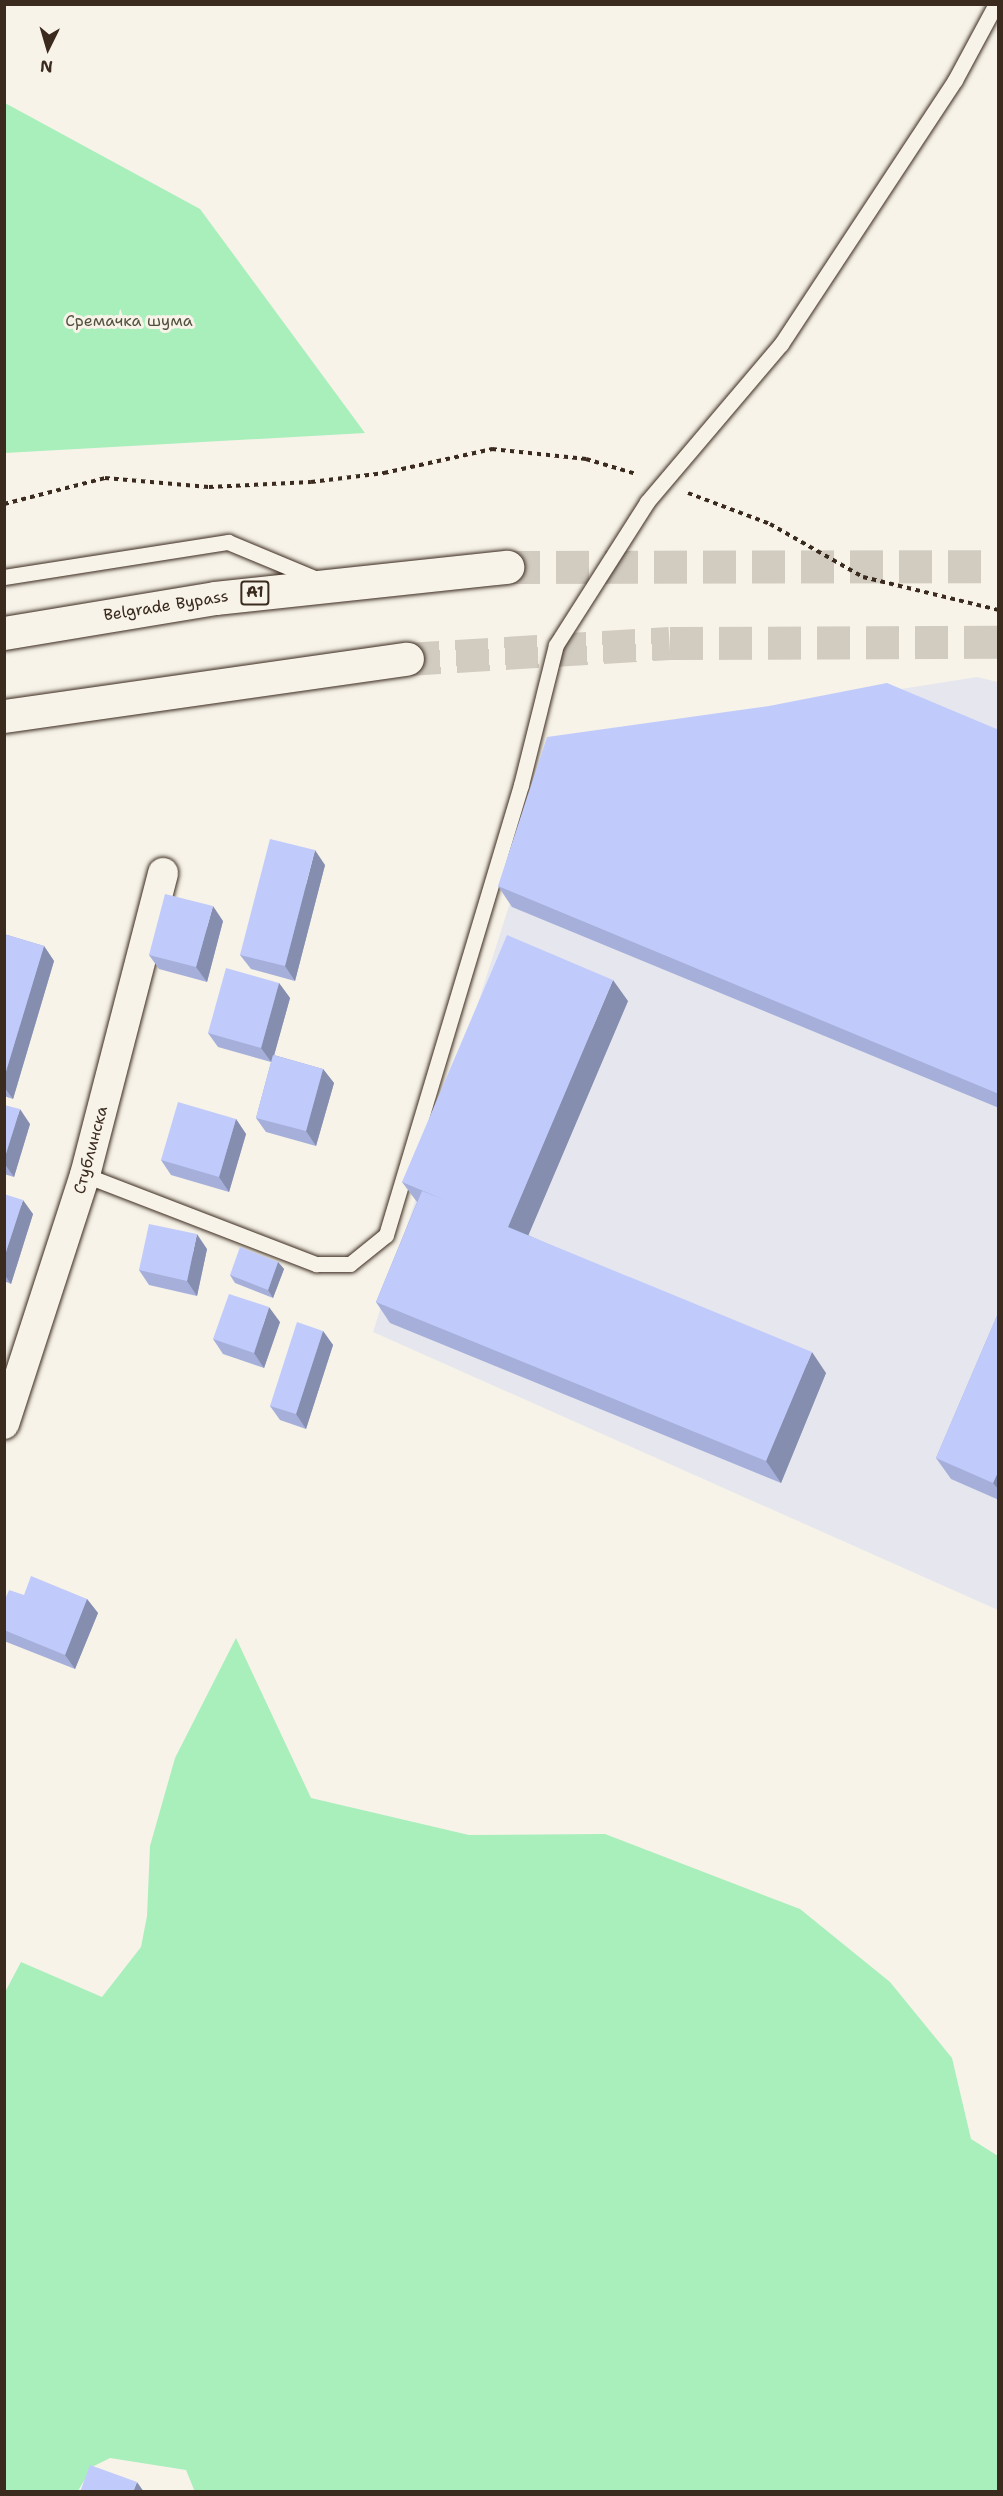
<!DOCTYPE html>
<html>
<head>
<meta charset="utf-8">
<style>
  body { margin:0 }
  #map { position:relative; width:1003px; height:2496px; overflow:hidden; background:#f7f3e8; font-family:"Shantell Sans",sans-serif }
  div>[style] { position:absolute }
  .built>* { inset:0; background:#e6e7ee }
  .green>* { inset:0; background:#a8efbc }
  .highway-tunnel>* { height:33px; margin-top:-16.5px; transform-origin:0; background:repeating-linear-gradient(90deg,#d1cbc0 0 33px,transparent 0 49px) }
  .path>* { height:4px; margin-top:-2px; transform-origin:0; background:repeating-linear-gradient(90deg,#3b2a1e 0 4.5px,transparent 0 9px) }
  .roads { filter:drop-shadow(0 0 2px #3b2a1e) drop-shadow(0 0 2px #3b2a1e) }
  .lane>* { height:15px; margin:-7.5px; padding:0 7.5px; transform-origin:7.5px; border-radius:7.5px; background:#f7f3e8 }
  .street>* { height:30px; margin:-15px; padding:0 15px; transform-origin:15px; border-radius:15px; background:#f7f3e8 }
  .highway>* { height:33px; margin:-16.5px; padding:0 16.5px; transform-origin:16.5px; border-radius:16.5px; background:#f7f3e8 }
  .wall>* { inset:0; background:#a5afd9 }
  .shaded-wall>* { inset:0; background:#868eb0 }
  .building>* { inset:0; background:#c0cbfc }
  span { translate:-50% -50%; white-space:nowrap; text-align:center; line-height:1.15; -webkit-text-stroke:6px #f7f3e8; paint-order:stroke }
  .shield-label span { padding:2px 4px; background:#f7f3e8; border:2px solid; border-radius:4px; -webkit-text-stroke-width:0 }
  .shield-label { font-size:15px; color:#3b2a1e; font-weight:700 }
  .park-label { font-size:16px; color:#51513e }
  .street-label { font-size:16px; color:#3b2a1e }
  .frame { position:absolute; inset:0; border:6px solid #3b2a1e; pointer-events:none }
  .north { position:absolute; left:18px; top:18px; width:60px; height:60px; -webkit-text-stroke:4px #f7f3e8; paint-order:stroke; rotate:185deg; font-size:16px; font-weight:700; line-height:24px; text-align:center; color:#3b2a1e }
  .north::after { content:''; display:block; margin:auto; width:21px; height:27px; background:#3b2a1e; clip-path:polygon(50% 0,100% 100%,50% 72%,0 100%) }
</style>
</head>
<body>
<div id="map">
  <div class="built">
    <i style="clip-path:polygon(977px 677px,998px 682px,998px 1610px,373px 1332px,561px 743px)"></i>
  </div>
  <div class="green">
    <i style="clip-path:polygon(5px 103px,200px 209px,365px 433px,5px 453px)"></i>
    <i style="clip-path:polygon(236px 1638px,311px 1798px,469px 1835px,605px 1834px,800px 1909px,890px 1982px,952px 2058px,971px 2139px,998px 2156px,998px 2491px,195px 2492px,186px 2470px,110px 2458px,92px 2467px,78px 2491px,5px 2491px,4px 1994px,21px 1962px,102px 1997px,141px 1947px,147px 1916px,150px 1846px,175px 1758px)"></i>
  </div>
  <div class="highway-tunnel">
    <i style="left:507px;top:567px;width:491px;rotate:-0.1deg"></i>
    <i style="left:407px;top:659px;width:263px;rotate:-3.5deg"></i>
    <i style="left:670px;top:643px;width:328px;rotate:-0.2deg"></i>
  </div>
  <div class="path">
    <i style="left:688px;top:493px;width:88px;rotate:20.7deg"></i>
    <i style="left:770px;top:524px;width:107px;rotate:29.7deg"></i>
    <i style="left:863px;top:577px;width:139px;rotate:13.7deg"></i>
    <i style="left:4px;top:504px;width:104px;rotate:-14.4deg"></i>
    <i style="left:105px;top:478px;width:104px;rotate:4.9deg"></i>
    <i style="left:209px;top:487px;width:102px;rotate:-2.8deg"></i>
    <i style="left:311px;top:482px;width:74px;rotate:-7deg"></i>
    <i style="left:384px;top:473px;width:111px;rotate:-12.5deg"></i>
    <i style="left:492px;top:449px;width:95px;rotate:6.1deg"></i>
    <i style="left:586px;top:459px;width:52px;rotate:16.7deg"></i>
  </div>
  <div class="roads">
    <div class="lane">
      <i style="left:4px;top:577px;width:227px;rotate:-8.9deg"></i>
      <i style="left:228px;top:542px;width:96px;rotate:22.6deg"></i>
      <i style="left:85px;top:1175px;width:248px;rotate:21.1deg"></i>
      <i style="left:316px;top:1264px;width:34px"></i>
      <i style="left:350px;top:1264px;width:46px;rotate:-38.9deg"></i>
      <i style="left:386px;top:1235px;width:470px;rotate:-73.3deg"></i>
      <i style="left:521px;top:785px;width:144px;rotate:-76deg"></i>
      <i style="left:556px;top:645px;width:169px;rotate:-57.5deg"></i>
      <i style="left:647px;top:502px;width:207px;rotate:-49.7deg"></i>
      <i style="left:781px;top:344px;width:316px;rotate:-56.6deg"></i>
      <i style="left:955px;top:80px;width:86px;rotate:-61.7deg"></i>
    </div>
    <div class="street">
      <i style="left:4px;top:1424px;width:262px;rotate:-72deg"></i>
      <i style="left:85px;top:1175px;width:312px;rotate:-75.5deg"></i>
    </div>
    <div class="highway">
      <i style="left:4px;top:633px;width:214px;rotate:-9.4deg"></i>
      <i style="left:215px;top:598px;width:294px;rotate:-6.1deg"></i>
      <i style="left:4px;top:716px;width:407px;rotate:-8.1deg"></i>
    </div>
  </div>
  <div class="wall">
    <i style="clip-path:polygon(999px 730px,999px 1108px,512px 907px,498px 886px)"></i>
    <i style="clip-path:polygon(325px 865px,295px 981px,251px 969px,240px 955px)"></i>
    <i style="clip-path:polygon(223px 921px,207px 982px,159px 969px,149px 955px)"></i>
    <i style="clip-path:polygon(4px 934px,44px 946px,54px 961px,13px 1099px,4px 1096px)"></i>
    <i style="clip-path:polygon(279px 983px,290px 998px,274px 1055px,323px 1069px,334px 1083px,316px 1146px,266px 1132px,256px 1118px,271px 1062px,218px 1047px,208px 1033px)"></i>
    <i style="clip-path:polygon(628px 1001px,528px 1235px,826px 1373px,781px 1483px,390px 1323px,376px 1302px,417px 1202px,402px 1182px)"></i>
    <i style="clip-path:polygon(4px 1105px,30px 1124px,14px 1177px,4px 1174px)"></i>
    <i style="clip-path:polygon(236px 1119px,246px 1134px,229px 1192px,171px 1175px,161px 1160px)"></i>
    <i style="clip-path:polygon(4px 1194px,33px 1214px,11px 1284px,4px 1281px)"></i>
    <i style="clip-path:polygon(207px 1249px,197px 1296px,149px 1285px,139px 1270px)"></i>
    <i style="clip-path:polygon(278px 1262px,284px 1269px,273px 1298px,235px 1283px,230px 1275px)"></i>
    <i style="clip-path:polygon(999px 1311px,999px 1500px,951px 1479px,936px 1458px)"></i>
    <i style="clip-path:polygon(280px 1322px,264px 1368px,223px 1354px,213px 1339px)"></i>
    <i style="clip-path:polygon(323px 1331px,333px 1345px,306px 1429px,280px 1420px,270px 1406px)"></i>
    <i style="clip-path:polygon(24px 1595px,87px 1599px,98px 1613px,75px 1669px,4px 1641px,4px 1602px)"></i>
  </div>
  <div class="shaded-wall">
    <i style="clip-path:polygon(315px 850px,325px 865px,295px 981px,285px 966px)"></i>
    <i style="clip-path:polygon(213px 906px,223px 921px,207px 982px,196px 967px)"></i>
    <i style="clip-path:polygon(44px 946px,54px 961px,13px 1099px,4px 1087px,4px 1078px)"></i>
    <i style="clip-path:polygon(613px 980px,628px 1001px,523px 1248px,508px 1227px)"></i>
    <i style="clip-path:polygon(279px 983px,290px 998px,272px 1063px,261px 1048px)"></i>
    <i style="clip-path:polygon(323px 1069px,334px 1083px,316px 1146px,306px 1131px)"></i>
    <i style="clip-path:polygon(20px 1109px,30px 1124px,14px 1177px,4px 1163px,4px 1160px)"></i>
    <i style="clip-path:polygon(236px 1119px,246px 1134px,229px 1192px,219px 1177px)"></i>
    <i style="clip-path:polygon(23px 1200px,33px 1214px,11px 1284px,4px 1274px,4px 1258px)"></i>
    <i style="clip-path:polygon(197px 1234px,207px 1249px,197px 1296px,187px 1281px)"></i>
    <i style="clip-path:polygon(278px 1262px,284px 1269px,273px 1298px,268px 1290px)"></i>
    <i style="clip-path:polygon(269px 1307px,280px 1322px,264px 1368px,254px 1353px)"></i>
    <i style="clip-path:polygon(323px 1331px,333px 1345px,306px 1429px,296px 1414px)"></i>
    <i style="clip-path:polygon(812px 1352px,826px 1373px,781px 1483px,766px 1461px)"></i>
    <i style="clip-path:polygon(999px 1470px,999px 1490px,993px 1483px)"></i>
    <i style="clip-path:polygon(87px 1599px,98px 1613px,75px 1669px,65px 1655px)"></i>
    <i style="clip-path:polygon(137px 2482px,144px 2492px,133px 2492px)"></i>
  </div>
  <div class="building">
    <i style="clip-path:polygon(887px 683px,999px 730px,999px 1094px,498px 886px,547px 737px,769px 706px)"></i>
    <i style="clip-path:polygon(270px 839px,315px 850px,285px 966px,240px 955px)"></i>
    <i style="clip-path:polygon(165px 894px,213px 906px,196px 967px,149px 955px)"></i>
    <i style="clip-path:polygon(4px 934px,44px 946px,4px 1078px)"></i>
    <i style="clip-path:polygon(507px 935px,613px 980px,508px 1227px,812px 1352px,766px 1461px,376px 1302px,422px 1191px,445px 1200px,402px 1182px)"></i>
    <i style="clip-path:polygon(226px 968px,279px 983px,261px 1048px,208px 1033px)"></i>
    <i style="clip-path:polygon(273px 1055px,323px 1069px,306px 1131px,256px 1118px)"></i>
    <i style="clip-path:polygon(178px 1102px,236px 1119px,219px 1177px,161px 1160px)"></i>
    <i style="clip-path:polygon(4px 1105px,20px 1109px,4px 1160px)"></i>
    <i style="clip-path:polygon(4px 1194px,23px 1200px,4px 1258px)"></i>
    <i style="clip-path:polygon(149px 1224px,197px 1234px,187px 1281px,139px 1270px)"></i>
    <i style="clip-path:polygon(240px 1247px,278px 1262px,268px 1290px,230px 1275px)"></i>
    <i style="clip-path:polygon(229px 1294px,269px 1307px,254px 1353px,213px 1339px)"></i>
    <i style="clip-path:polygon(999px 1311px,999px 1470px,993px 1483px,936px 1458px)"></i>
    <i style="clip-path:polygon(297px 1322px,323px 1331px,296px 1414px,270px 1406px)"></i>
    <i style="clip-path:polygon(31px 1576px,87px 1599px,65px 1655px,4px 1630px,4px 1602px,9px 1590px,24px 1595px)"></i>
    <i style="clip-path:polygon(90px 2465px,137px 2482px,133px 2492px,80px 2492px)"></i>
  </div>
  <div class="shield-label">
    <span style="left:255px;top:593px">A1</span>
  </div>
  <div class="park-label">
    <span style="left:129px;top:321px">Сремачка шума</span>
  </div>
  <div class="street-label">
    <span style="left:166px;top:606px;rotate:-9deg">Belgrade Bypass</span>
    <span style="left:91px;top:1150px;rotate:-75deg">Стублинска</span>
  </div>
  <div class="frame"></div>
  <div class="north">N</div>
</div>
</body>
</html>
